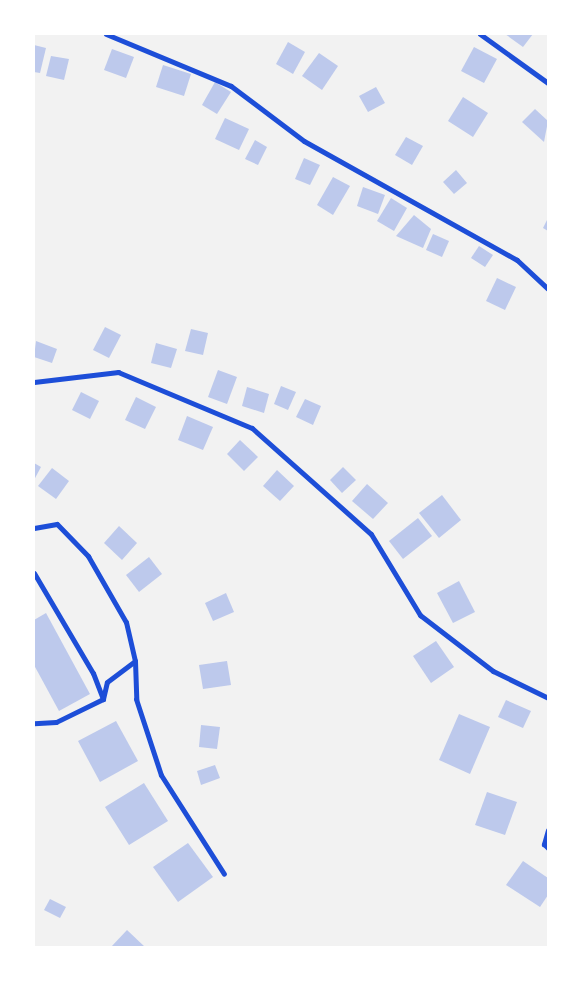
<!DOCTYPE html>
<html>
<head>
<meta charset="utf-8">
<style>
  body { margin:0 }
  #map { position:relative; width:582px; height:981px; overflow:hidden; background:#f2f2f2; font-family:"Crimson Pro",serif }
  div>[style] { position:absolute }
  .building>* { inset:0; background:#bdc9ec }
  .minor>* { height:5px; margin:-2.5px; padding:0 2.5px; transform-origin:2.5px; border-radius:2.5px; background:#1d4ed8 }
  span { translate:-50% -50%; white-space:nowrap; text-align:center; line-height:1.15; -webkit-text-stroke:5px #fff; paint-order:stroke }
  .frame { position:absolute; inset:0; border:35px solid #fff; pointer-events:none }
</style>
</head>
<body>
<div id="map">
  <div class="building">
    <i style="clip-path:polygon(505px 34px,533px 34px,523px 47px)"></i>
    <i style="clip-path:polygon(288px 42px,305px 52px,293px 74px,276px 64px)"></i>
    <i style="clip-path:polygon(34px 45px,46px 48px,40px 73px,34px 72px)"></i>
    <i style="clip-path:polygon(474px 47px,497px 59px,484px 83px,461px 71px)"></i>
    <i style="clip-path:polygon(112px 49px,134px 57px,126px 78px,104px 70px)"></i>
    <i style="clip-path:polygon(319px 53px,338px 66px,322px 90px,302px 76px)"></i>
    <i style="clip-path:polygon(51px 56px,69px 59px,64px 80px,46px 76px)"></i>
    <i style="clip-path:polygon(163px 65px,191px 74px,184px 96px,156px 87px)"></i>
    <i style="clip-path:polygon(215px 82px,231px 92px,217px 114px,202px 105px)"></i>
    <i style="clip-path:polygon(376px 87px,385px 103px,368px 112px,359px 96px)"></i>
    <i style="clip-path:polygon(463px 97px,488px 113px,473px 137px,448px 121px)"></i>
    <i style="clip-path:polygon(535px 109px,548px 121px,544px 142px,522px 122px)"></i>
    <i style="clip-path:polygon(225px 118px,249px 129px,239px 150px,215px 139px)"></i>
    <i style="clip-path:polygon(406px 137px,423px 146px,412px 165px,395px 155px)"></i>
    <i style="clip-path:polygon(255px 140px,267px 147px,258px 165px,245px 159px)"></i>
    <i style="clip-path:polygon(304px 158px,320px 165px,310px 185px,295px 179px)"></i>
    <i style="clip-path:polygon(456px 170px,467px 183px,454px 194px,443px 182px)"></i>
    <i style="clip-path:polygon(333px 177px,350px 186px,333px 215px,317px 205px)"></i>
    <i style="clip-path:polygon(363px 187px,385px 195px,378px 214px,357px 206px)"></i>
    <i style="clip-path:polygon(391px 198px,407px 208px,394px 231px,377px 221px)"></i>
    <i style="clip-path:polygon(414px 215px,431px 229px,423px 248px,396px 236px)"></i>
    <i style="clip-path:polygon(548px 218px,548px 231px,543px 228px)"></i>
    <i style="clip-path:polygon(433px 234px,449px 241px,442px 257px,426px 250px)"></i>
    <i style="clip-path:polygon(479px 246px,493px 255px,485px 267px,471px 258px)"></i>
    <i style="clip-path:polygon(497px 278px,516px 287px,505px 310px,486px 301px)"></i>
    <i style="clip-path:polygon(105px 327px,121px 335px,109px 358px,93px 350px)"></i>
    <i style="clip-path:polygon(191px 329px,208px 333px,203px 355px,185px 351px)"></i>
    <i style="clip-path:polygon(36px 341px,57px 349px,52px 363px,34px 357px)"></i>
    <i style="clip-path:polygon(156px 343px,177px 349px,171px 368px,151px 363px)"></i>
    <i style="clip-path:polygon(218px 370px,237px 377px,227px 404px,208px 397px)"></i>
    <i style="clip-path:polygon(281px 386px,296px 392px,288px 410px,274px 404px)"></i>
    <i style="clip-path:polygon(247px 387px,269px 394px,264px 413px,242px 406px)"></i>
    <i style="clip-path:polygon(81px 392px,99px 401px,90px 419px,72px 410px)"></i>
    <i style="clip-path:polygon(136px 397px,156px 407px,145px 429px,125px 420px)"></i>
    <i style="clip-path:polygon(305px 399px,321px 406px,313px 425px,296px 417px)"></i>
    <i style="clip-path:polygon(187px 416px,213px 427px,203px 450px,178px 440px)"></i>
    <i style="clip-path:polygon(240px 440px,258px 457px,244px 471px,227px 454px)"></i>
    <i style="clip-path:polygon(34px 463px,41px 467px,34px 480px)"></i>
    <i style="clip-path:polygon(343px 467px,356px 480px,342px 493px,330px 480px)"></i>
    <i style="clip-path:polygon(52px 468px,69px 481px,56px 499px,38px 486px)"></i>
    <i style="clip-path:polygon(277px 470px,294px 486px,280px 501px,263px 486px)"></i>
    <i style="clip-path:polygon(367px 484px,388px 503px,373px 519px,352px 501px)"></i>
    <i style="clip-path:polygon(442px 495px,461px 520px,439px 538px,419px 513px)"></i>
    <i style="clip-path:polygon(418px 518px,432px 536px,403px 559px,389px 541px)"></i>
    <i style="clip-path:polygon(119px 526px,137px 543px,122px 560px,104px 543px)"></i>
    <i style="clip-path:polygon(149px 557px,162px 574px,139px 592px,126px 575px)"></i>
    <i style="clip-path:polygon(459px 581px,475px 612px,453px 623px,437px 593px)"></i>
    <i style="clip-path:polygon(226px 593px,234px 612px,213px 621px,205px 603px)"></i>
    <i style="clip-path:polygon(46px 613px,90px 694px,59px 711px,34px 665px,34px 620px)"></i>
    <i style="clip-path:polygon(436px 641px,454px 667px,431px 683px,413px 656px)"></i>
    <i style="clip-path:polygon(227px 661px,231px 685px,203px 689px,199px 665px)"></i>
    <i style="clip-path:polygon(506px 700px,531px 711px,523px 728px,498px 717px)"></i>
    <i style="clip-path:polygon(459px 714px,490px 727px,470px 774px,439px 760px)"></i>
    <i style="clip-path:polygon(116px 721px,138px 761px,100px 782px,78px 741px)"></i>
    <i style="clip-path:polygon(201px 725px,220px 727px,217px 749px,199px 747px)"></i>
    <i style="clip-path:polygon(215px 765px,220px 778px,201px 785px,197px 771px)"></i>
    <i style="clip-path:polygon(144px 783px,168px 821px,129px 845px,105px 807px)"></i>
    <i style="clip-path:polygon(487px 792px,517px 802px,505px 835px,475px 825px)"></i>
    <i style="clip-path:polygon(188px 843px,213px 877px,178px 902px,153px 867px)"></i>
    <i style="clip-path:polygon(523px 861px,548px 878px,548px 895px,540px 907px,506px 885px)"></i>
    <i style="clip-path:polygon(50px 899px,66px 907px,60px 918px,44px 910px)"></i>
    <i style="clip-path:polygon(127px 930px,145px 947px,111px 947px)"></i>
  </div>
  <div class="minor">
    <i style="left:106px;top:34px;width:135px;rotate:22.6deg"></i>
    <i style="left:231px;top:86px;width:91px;rotate:37deg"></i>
    <i style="left:304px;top:141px;width:244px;rotate:29.2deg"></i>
    <i style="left:517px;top:260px;width:42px;rotate:43.1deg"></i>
    <i style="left:480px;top:34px;width:84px;rotate:35.8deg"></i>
    <i style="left:34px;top:382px;width:85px;rotate:-6.8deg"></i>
    <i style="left:118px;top:372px;width:145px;rotate:22.7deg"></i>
    <i style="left:252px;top:428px;width:159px;rotate:41.7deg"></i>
    <i style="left:371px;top:534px;width:95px;rotate:58.8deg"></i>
    <i style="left:420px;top:615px;width:92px;rotate:37.5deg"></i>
    <i style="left:493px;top:671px;width:61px;rotate:26.1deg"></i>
    <i style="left:34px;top:528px;width:23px;rotate:-10deg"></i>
    <i style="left:57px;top:524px;width:45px;rotate:45.9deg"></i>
    <i style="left:88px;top:556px;width:76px;rotate:60.1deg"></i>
    <i style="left:126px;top:622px;width:40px;rotate:77deg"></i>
    <i style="left:34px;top:573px;width:116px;rotate:59.5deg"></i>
    <i style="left:93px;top:673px;width:28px;rotate:69deg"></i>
    <i style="left:103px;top:699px;width:52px;rotate:153.9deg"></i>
    <i style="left:56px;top:722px;width:22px;rotate:177deg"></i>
    <i style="left:103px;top:699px;width:17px;rotate:-77deg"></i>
    <i style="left:107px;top:682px;width:35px;rotate:-37deg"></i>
    <i style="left:135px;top:661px;width:38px;rotate:88deg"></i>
    <i style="left:136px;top:699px;width:80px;rotate:71.8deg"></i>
    <i style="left:161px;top:775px;width:117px;rotate:57.5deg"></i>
    <i style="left:548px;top:830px;width:15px;rotate:106deg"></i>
    <i style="left:544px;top:844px;width:6px;rotate:45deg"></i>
  </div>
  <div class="frame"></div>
</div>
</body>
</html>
